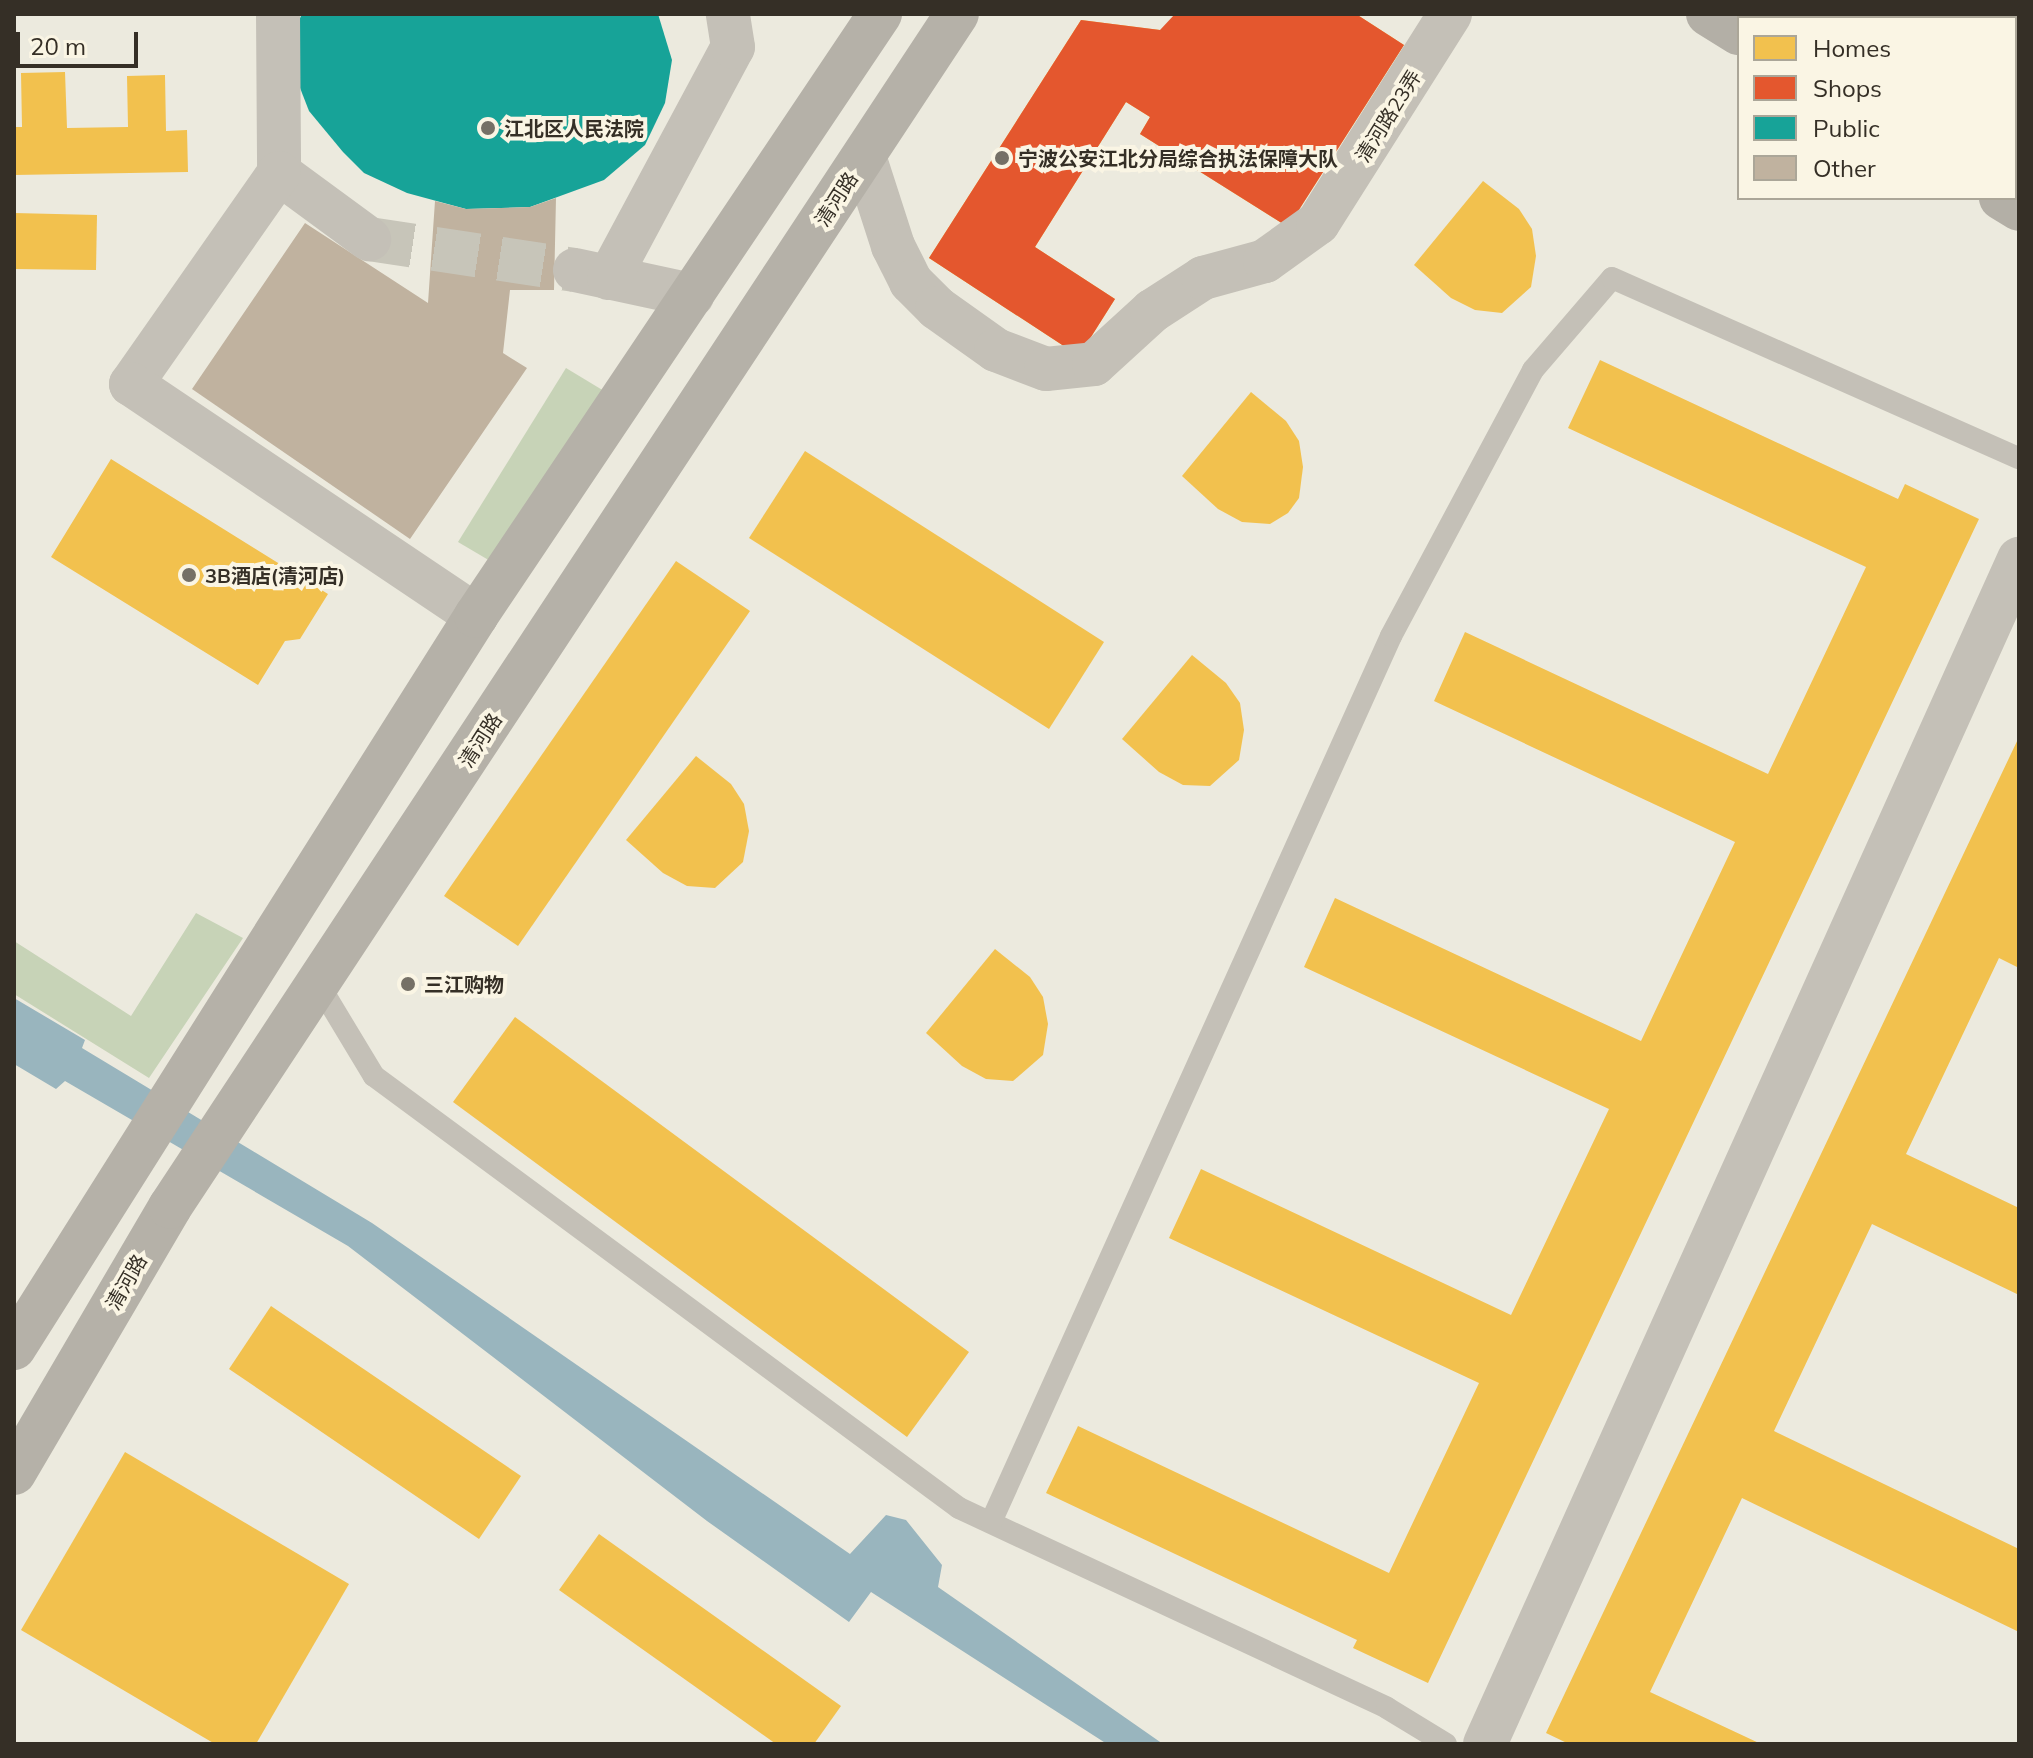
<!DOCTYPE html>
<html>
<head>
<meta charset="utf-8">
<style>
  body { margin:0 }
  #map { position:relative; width:2033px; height:1758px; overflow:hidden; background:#eceade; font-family:Mulish,"Noto Sans SC",sans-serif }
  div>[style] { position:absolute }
  .green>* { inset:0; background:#c7d3b7 }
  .water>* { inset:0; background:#99b5be }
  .homes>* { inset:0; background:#f2c14e }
  .shops>* { inset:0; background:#e4572e }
  .public>* { inset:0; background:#17a398 }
  .building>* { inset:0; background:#c0b29f }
  .minor-tunnel>* { height:44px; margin-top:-22px; transform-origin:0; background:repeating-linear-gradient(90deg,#c7c5b9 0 44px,transparent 0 66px) }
  .service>* { height:22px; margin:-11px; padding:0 11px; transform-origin:11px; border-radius:11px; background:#c4c0b7 }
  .minor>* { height:44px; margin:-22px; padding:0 22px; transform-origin:22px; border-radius:22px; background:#c4c0b7 }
  .secondary>* { height:44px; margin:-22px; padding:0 22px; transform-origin:22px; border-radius:22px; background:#b5b1a8 }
  .primary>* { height:44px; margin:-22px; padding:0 22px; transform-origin:22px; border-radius:22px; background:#b3afa6 }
  .dots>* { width:22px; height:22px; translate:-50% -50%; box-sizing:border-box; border:4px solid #faf5e4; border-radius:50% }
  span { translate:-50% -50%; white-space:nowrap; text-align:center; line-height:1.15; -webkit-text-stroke:8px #faf5e4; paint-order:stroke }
  .street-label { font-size:20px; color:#352f26 }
  .poi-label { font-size:20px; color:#352f26; font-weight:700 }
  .left { translate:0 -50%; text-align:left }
  .frame { position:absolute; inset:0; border:16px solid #352f26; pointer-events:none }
  .legend { position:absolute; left:1737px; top:16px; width:280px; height:184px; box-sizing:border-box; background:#faf5e4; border:2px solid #aba698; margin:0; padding:10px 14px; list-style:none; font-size:24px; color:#352f26 }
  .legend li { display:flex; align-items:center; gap:16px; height:40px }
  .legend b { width:40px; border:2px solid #aba698 }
  .scale { position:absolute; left:16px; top:32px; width:122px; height:36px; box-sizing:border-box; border:4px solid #352f26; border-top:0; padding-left:10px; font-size:24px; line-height:28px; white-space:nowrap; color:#352f26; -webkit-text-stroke:6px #faf5e4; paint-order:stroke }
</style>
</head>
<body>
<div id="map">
  <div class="green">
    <i style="clip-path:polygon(566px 368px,609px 394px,497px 565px,458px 542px)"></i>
    <i style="clip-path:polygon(196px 913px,243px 938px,149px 1078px,14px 994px,14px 941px,131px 1016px)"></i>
  </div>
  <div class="water">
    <i style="clip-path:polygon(14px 998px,85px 1040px,82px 1048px,372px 1223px,850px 1554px,886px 1515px,906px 1520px,942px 1565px,938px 1587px,1163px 1744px,1107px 1744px,871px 1592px,849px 1622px,707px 1521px,348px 1246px,65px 1081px,56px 1089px,14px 1064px)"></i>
  </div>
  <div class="homes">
    <i style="clip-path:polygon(1344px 14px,1356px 14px,1404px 45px,1288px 227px,1140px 134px,1150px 117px,1126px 102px,1035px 247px,1115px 299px,1079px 356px,929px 258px,1081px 20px,1160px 30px,1285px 109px)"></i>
    <i style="clip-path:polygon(65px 72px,67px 128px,128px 127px,127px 76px,165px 75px,166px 131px,187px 130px,188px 172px,14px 175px,14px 127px,22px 127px,21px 73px)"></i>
    <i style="clip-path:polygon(1483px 181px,1519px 209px,1532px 229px,1536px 256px,1531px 287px,1502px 313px,1475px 310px,1451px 298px,1414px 265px)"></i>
    <i style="clip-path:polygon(14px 213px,97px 215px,96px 270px,14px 269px)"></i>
    <i style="clip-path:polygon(1600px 360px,1898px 499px,1905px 484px,1979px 519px,1428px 1683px,1353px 1648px,1357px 1640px,1046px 1493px,1078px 1426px,1389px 1573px,1479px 1383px,1169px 1238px,1201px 1169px,1511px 1315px,1609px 1109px,1304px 967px,1335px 898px,1641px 1041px,1735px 842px,1434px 701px,1465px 632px,1768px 774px,1866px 567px,1568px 428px)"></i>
    <i style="clip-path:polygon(1251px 392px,1286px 421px,1299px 441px,1303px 467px,1299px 498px,1288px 513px,1270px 524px,1242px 522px,1218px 509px,1182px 476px)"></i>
    <i style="clip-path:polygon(805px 451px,1104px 642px,1049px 729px,749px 538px)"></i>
    <i style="clip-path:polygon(111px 459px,328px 594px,300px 639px,285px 641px,258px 685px,51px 557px)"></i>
    <i style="clip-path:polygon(676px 561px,750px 611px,518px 946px,444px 896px)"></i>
    <i style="clip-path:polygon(1192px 655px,1226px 683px,1240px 703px,1244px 730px,1239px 760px,1210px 786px,1183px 785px,1159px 772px,1122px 739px)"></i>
    <i style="clip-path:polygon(2019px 737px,2019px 968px,1999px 958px,1906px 1154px,2019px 1208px,2019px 1295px,1872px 1224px,1774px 1431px,2019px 1549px,2019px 1632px,1742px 1498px,1650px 1692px,1761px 1744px,1569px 1744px,1546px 1733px)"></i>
    <i style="clip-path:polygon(696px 756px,731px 784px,744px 804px,749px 831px,743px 862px,715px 888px,687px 886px,663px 873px,626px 840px)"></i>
    <i style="clip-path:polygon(995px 949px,1030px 977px,1043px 997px,1048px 1024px,1043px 1055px,1013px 1081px,986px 1079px,962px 1066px,926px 1033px)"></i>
    <i style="clip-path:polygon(515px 1017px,969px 1352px,907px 1437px,453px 1102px)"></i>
    <i style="clip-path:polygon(271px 1306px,521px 1476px,479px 1539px,229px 1369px)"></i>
    <i style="clip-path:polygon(125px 1452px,349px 1584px,256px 1744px,215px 1744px,21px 1630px)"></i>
    <i style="clip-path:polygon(599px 1534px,841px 1706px,814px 1744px,776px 1744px,559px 1590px)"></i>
  </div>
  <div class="shops">
    <i style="clip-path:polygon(1175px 14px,1356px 14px,1404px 45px,1288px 227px,1140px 134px,1150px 117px,1126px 102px,1035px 247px,1115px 299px,1079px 356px,929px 258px,1081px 20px,1160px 30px)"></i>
  </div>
  <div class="public">
    <i style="clip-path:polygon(302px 14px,658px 14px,672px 60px,665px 103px,645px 145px,604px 180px,530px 207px,466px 209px,407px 193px,364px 173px,343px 152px,309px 111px,295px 75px,294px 31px)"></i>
  </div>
  <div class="building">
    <i style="clip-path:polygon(556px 198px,554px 290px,510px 290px,503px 353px,527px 368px,410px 539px,192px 389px,305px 223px,428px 303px,435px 201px,466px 209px,530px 207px)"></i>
  </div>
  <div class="minor-tunnel">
    <i style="left:369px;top:239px;width:208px;rotate:8.6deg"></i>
  </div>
  <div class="service">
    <i style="left:319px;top:985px;width:106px;rotate:58.9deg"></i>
    <i style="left:374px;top:1076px;width:727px;rotate:36.44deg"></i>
    <i style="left:959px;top:1508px;width:472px;rotate:25deg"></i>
    <i style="left:1387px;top:1708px;width:69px;rotate:31.4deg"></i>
    <i style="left:991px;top:1522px;width:972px;rotate:-65.7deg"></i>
    <i style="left:1391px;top:636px;width:302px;rotate:-61.9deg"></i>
    <i style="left:1533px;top:370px;width:121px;rotate:-49.3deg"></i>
    <i style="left:1612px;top:278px;width:445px;rotate:23.9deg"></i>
  </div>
  <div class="minor">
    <i style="left:278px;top:14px;width:159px;rotate:89.6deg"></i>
    <i style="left:279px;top:173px;width:112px;rotate:36.3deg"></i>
    <i style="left:864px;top:156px;width:95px;rotate:72.1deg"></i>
    <i style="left:893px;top:246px;width:40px;rotate:63.4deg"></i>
    <i style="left:911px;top:282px;width:37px;rotate:45deg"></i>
    <i style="left:937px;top:308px;width:72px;rotate:35.4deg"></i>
    <i style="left:996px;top:350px;width:53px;rotate:20.8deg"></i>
    <i style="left:1046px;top:369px;width:48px;rotate:-5.9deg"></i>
    <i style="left:1094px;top:364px;width:79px;rotate:-42.4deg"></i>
    <i style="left:1152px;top:311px;width:61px;rotate:-32.9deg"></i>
    <i style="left:1203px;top:278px;width:64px;rotate:-15.3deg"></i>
    <i style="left:1265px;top:261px;width:65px;rotate:-35.6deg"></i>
    <i style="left:1318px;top:223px;width:247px;rotate:-57.7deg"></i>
    <i style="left:279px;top:173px;width:258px;rotate:125deg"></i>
    <i style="left:131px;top:384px;width:416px;rotate:33.9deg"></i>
    <i style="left:575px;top:270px;width:120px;rotate:12.1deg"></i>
    <i style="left:609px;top:278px;width:262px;rotate:-61.8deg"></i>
    <i style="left:733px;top:47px;width:33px;rotate:-99deg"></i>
    <i style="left:1485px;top:1744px;width:1300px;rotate:-65.74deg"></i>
  </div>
  <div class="secondary">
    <i style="left:14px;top:1348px;width:866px;rotate:-57.74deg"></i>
    <i style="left:476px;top:616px;width:725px;rotate:-56.13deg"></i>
    <i style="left:14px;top:1473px;width:308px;rotate:-59.6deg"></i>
    <i style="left:170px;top:1207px;width:1429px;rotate:-56.59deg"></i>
  </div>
  <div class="primary">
    <i style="left:1708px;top:14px;width:36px;rotate:32deg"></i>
    <i style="left:1797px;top:14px;width:7px;rotate:34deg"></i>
    <i style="left:2015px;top:150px;width:5px;rotate:37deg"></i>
    <i style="left:2001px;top:198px;width:21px;rotate:31deg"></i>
  </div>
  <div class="dots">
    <i style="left:488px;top:128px;background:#757066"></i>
    <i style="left:1002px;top:158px;background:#757066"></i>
    <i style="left:189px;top:575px;background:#757066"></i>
    <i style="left:408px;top:984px;background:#757066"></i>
  </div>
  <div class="street-label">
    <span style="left:1388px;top:116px;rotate:-58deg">清河路23弄</span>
    <span style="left:836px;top:199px;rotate:-57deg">清河路</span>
    <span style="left:480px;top:740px;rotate:-57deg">清河路</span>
    <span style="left:126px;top:1282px;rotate:-60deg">清河路</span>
  </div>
  <div class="poi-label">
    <span class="left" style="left:504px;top:128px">江北区人民法院</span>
    <span class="left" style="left:1018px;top:158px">宁波公安江北分局综合执法保障大队</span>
    <span class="left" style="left:205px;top:575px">3B酒店(清河店)</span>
    <span class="left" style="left:424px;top:984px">三江购物</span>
  </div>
  <div class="frame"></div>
  <ul class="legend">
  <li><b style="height:22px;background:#f2c14e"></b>Homes</li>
  <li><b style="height:22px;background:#e4572e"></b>Shops</li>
  <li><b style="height:22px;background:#17a398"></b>Public</li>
  <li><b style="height:22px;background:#c0b29f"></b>Other</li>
  </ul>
  <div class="scale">20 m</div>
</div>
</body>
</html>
